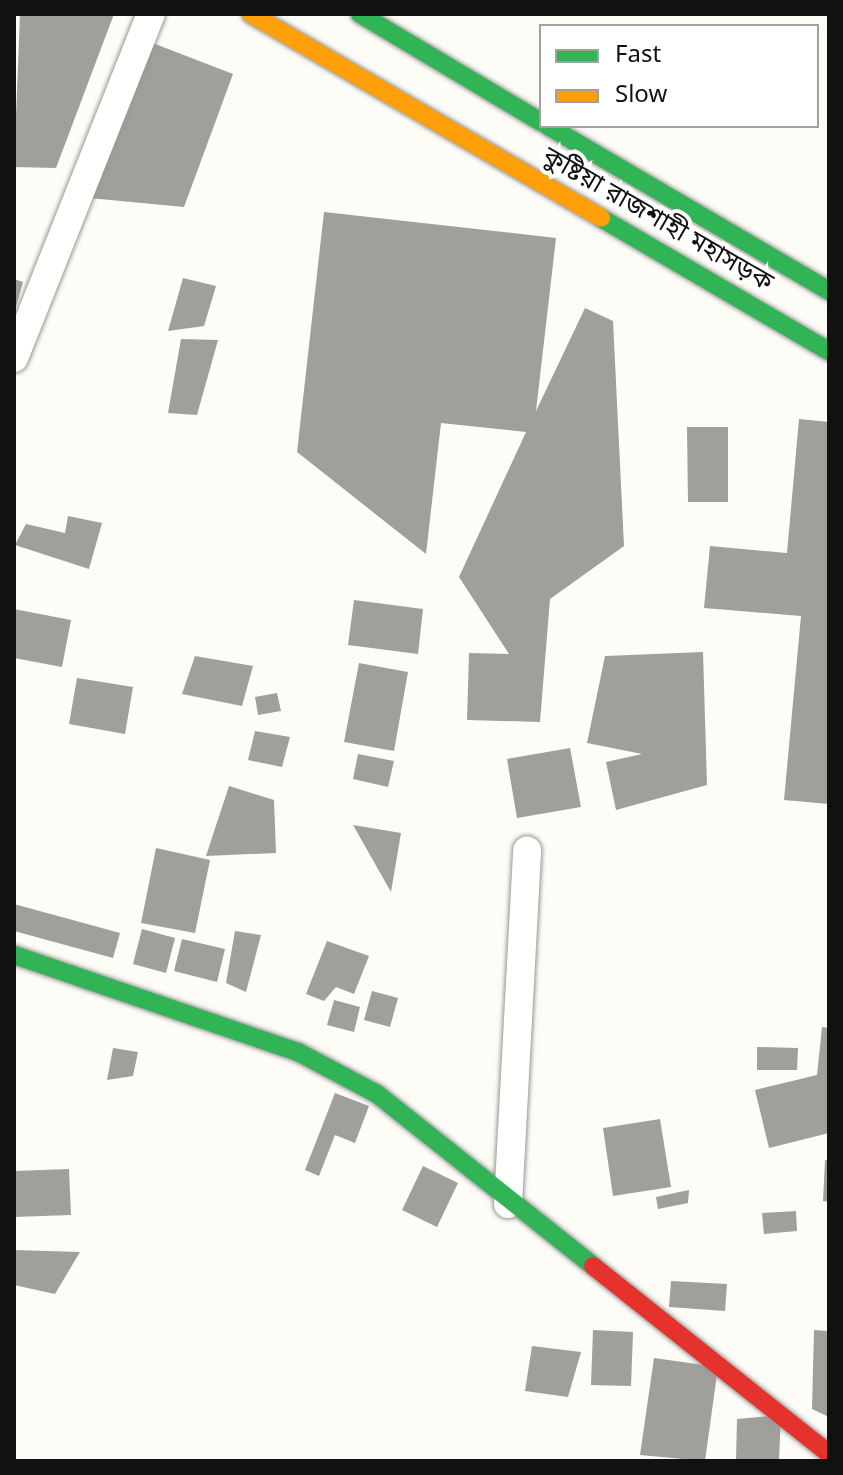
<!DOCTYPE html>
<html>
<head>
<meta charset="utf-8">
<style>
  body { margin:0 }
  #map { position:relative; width:843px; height:1475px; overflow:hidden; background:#fdfcf7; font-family:Georgia,"Noto Sans Bengali",serif }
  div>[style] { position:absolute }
  .building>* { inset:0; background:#a19f9c }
  .roads { filter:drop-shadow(0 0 2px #979795) drop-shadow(0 0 2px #979795) }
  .street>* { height:28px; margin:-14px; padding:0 14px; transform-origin:14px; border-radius:14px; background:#fffffe }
  .fast>* { height:18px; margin:-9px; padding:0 9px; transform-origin:9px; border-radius:9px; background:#30b455 }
  .slow>* { height:18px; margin:-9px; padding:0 9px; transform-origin:9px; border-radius:9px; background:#ff9f0a }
  .jam>* { height:18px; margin:-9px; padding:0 9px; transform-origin:9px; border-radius:9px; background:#e5322d }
  span { translate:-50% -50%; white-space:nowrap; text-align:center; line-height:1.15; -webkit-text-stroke:8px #fff; paint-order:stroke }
  .street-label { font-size:26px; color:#111 }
  .frame { position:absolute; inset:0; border:16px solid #111; pointer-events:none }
  .legend { position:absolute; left:539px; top:24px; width:280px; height:104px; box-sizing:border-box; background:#fff; border:2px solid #a0a0a0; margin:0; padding:10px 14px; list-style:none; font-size:24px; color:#111 }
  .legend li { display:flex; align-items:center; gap:16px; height:40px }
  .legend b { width:40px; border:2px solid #a0a0a0 }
</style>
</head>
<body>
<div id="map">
  <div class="building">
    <i style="clip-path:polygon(20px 14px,114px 14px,56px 168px,14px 167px)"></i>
    <i style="clip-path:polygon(150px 42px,233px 74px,184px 207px,89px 198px)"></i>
    <i style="clip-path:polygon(324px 212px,556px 238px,536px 411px,585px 308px,613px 321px,624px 546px,550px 599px,540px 722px,467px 720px,469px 653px,509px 654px,459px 577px,526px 432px,441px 423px,426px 554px,297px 452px)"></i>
    <i style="clip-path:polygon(183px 278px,216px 286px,204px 326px,168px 331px)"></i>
    <i style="clip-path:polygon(14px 279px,23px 282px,16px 307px,14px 306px)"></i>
    <i style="clip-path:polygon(181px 339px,218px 340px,197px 415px,168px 413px)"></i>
    <i style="clip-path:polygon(799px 419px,829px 422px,829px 804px,784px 800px,801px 616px,704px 608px,710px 546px,787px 553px)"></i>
    <i style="clip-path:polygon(687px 427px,728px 427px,728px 502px,688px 502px)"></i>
    <i style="clip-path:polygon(68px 516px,102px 523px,89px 569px,15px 545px,26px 524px,65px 533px)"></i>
    <i style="clip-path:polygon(354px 600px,423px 609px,418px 654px,348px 645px)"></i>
    <i style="clip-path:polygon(14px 609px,71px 620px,62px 667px,14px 658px)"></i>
    <i style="clip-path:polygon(703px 652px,707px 785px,616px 810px,606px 762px,642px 754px,587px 743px,605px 656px)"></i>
    <i style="clip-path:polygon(195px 656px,253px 666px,242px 706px,182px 694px)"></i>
    <i style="clip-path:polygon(359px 663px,408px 672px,394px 751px,344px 742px)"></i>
    <i style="clip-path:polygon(77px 678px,133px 687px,125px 734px,69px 724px)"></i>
    <i style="clip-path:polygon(277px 693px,281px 711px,258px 715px,255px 697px)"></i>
    <i style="clip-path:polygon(255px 731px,290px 737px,282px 767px,248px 760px)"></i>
    <i style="clip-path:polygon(570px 748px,581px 807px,517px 818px,507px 759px)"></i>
    <i style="clip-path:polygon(358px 754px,394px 761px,388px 787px,353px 779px)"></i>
    <i style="clip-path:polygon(229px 786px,274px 800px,276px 853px,206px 856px)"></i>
    <i style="clip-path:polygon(353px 825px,401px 833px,391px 892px)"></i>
    <i style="clip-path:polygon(156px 848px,210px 860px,195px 933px,141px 923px)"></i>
    <i style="clip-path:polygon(14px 904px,120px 933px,113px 958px,14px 931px)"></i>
    <i style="clip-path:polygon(142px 929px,175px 938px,166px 973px,133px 964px)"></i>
    <i style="clip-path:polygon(235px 931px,261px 935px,246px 992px,226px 983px)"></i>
    <i style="clip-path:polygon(182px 939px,225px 949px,217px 982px,174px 971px)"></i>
    <i style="clip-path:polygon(327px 941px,369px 956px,354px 994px,336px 987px,324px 1001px,306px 994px)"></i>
    <i style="clip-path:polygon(372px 991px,398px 998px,390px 1027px,364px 1020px)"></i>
    <i style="clip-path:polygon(334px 1000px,360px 1007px,354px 1032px,327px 1025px)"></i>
    <i style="clip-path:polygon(822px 1027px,829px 1028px,829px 1133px,769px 1148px,755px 1090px,817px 1075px)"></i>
    <i style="clip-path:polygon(757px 1047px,798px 1048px,797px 1070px,757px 1070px)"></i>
    <i style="clip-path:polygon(113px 1048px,138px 1052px,133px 1076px,107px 1080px)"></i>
    <i style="clip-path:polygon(335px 1093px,369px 1106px,355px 1143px,335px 1135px,319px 1176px,305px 1170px)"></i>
    <i style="clip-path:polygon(660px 1119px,671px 1187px,613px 1196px,603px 1128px)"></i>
    <i style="clip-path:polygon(825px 1160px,829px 1160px,829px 1202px,823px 1201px)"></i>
    <i style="clip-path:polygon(423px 1166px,458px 1183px,437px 1227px,402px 1210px)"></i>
    <i style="clip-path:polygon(69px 1169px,71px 1215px,14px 1217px,14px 1171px)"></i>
    <i style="clip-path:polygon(689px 1190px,688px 1203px,658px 1209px,656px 1197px)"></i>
    <i style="clip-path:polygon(796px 1211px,797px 1231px,764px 1234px,762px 1213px)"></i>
    <i style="clip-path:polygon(14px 1250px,80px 1252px,55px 1294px,14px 1285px)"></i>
    <i style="clip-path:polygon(671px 1281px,727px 1284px,725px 1311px,669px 1307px)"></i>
    <i style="clip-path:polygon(593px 1330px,633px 1332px,631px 1386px,591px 1385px)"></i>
    <i style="clip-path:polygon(814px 1330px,829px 1331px,829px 1417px,812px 1409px)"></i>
    <i style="clip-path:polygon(532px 1346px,581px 1352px,568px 1397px,525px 1391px)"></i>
    <i style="clip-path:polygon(654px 1358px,718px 1367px,705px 1461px,640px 1455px)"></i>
    <i style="clip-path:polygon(781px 1415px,779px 1461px,736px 1461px,737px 1419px)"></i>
  </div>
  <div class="roads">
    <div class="street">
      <i style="left:14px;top:358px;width:370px;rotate:-68.3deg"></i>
      <i style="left:508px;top:1204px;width:354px;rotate:-86.9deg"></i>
    </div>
    <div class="fast">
      <i style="left:360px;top:14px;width:211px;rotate:30.8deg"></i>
      <i style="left:548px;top:126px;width:326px;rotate:30.4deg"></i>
      <i style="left:601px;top:218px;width:264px;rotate:30.3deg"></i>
      <i style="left:14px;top:955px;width:300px;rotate:18.9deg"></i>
      <i style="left:298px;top:1052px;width:89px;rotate:28deg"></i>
      <i style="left:377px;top:1094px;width:276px;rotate:38.5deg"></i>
    </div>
    <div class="slow">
      <i style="left:251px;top:14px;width:405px;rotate:30.2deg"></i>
    </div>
    <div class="jam">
      <i style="left:593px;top:1266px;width:302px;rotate:38.5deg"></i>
    </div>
  </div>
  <div class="street-label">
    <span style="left:657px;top:221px;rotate:30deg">কুষ্টিয়া রাজশাহী মহাসড়ক</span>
  </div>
  <div class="frame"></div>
  <ul class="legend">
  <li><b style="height:10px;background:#30b455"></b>Fast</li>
  <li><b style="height:10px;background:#ff9f0a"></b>Slow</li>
  </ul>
</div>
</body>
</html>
